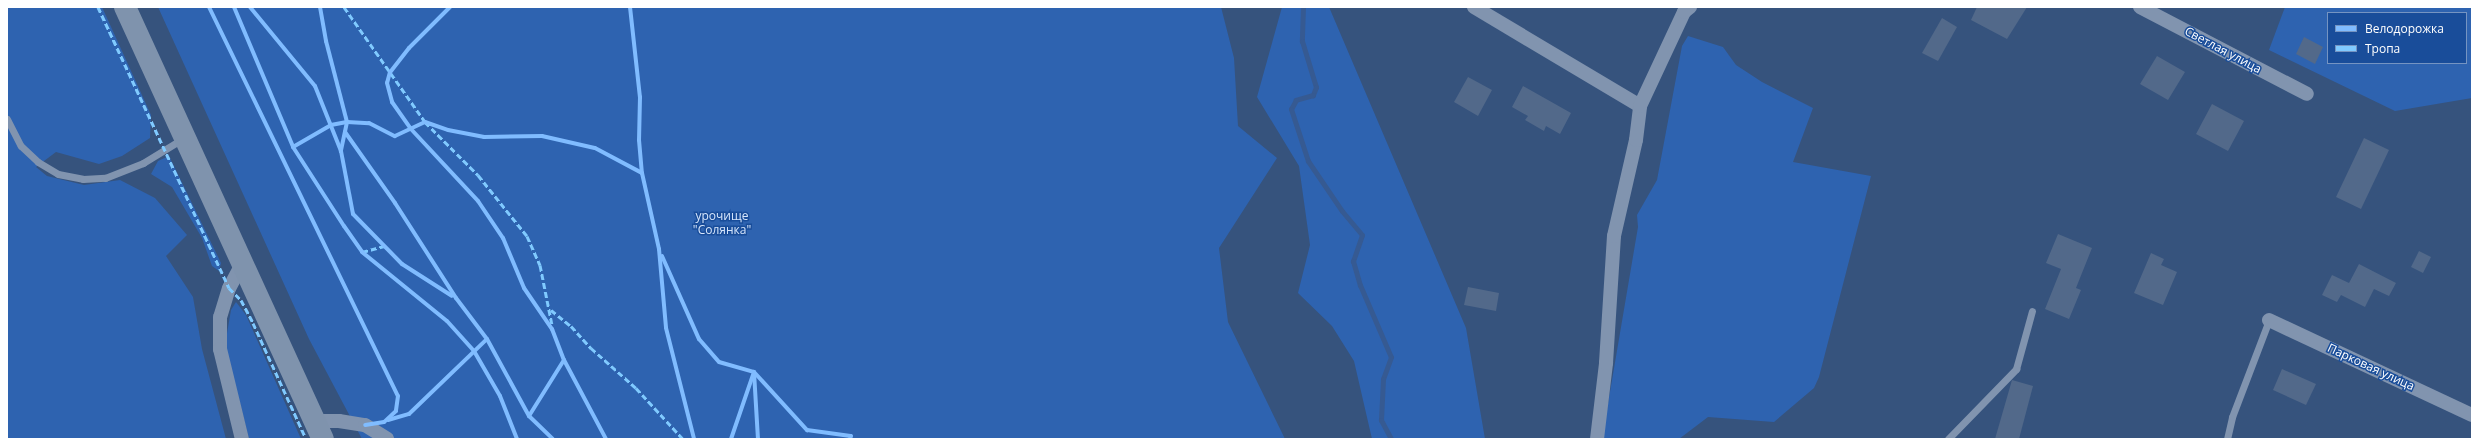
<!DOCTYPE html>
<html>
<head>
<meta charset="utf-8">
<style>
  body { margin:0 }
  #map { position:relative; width:2479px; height:446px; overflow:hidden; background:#36537d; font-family:"Open Sans",sans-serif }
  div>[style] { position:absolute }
  .green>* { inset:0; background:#2e63b0 }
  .stream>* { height:5px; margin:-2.5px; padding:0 2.5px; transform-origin:2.5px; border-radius:2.5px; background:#365a92 }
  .building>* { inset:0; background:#52698a }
  .lane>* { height:7px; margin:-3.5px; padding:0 3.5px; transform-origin:3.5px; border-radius:3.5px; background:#8194af }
  .street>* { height:14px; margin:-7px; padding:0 7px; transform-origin:7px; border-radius:7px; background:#8194af }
  .primary>* { height:22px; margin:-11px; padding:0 11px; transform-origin:11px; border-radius:11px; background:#7f93ad }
  .quiet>* { height:3px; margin-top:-1.5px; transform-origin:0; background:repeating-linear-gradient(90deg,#80caff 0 6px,transparent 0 9px) }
  .cycleway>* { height:4px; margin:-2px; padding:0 2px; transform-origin:2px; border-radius:2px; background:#80bcff }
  span { translate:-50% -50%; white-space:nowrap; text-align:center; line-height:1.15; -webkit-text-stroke:3px #194d9a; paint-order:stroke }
  .street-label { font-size:12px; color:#fff }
  .park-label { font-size:12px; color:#d6e6fc }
  .frame { position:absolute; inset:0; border:8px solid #fff; pointer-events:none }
  .legend { position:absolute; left:2327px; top:12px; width:140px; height:52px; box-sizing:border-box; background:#194d9a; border:1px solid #7594c2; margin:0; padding:5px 7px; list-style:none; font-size:12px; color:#fff }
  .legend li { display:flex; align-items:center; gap:8px; height:20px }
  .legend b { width:20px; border:1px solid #7594c2 }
</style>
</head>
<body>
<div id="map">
  <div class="green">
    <i style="clip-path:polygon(7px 7px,102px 7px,151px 115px,150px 138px,122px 156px,99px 164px,56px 152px,36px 167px,47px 176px,84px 185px,120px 180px,155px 198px,187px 235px,166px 256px,193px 297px,202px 349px,226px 439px,7px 439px)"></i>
    <i style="clip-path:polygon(158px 7px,1221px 7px,1234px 58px,1238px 126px,1277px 158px,1219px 248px,1228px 322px,1285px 439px,362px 439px,309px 339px)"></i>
    <i style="clip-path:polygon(1282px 7px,1329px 7px,1466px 328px,1485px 439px,1372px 439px,1354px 361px,1332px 326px,1298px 293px,1310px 245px,1299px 166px,1257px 97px)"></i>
    <i style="clip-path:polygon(evenodd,2285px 7px,2472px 7px,2472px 98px,2395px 111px,2269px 50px,2285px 7px,2328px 13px,2466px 13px,2466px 63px,2328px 63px,2328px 13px)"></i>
    <i style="clip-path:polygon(1688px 36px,1723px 47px,1736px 65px,1762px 82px,1813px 108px,1793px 162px,1871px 176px,1819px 377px,1814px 388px,1774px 422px,1708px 417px,1679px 439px,1602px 439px,1638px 227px,1637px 215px,1657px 180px,1682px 46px)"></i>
    <i style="clip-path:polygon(169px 156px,221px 263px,219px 271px,212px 266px,202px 238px,172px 187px,151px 174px,158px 161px)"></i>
    <i style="clip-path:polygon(236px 302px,246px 315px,301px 439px,249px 439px,225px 345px,231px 310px)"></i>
  </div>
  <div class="stream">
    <i style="left:1303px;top:7px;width:34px;rotate:92deg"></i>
    <i style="left:1302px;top:41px;width:48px;rotate:73.1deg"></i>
    <i style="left:1316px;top:87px;width:9px;rotate:111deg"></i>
    <i style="left:1313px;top:95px;width:18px;rotate:164deg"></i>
    <i style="left:1296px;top:100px;width:10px;rotate:119deg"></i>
    <i style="left:1291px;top:109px;width:55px;rotate:71.9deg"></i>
    <i style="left:1308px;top:161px;width:60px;rotate:55.8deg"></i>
    <i style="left:1342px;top:211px;width:31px;rotate:50deg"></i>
    <i style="left:1362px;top:235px;width:28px;rotate:109deg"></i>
    <i style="left:1353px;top:261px;width:25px;rotate:74deg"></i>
    <i style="left:1360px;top:285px;width:78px;rotate:66.7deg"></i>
    <i style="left:1391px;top:357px;width:23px;rotate:110deg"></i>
    <i style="left:1383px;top:379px;width:41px;rotate:92.8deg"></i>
    <i style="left:1381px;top:420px;width:21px;rotate:62deg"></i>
  </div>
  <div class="building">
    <i style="clip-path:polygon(1977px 7px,2027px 7px,2007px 39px,1971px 20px)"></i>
    <i style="clip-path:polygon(1942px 18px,1957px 27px,1938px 61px,1922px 53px)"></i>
    <i style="clip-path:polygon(2304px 37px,2323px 47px,2315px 64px,2296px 54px)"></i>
    <i style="clip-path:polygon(2157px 56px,2185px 72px,2168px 100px,2140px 84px)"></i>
    <i style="clip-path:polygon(1468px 77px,1492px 90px,1478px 116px,1454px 102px)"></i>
    <i style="clip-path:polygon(1523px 86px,1571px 113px,1560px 134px,1546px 126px,1544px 131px,1525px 120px,1528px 116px,1512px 107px)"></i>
    <i style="clip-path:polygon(2212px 104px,2244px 121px,2228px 151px,2196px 134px)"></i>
    <i style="clip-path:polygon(2364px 138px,2389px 150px,2361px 209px,2336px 197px)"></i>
    <i style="clip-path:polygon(2058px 234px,2092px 248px,2076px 288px,2081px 290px,2069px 319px,2045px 309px,2061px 269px,2046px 263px)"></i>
    <i style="clip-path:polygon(2419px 251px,2431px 257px,2423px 273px,2411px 267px)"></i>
    <i style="clip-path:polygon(2151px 253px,2164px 259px,2161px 265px,2177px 272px,2163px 305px,2134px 293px)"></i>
    <i style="clip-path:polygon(2359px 264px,2396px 283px,2389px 296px,2374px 289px,2365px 307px,2341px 295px,2337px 302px,2322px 295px,2332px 275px,2349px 283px)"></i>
    <i style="clip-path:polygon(1468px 287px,1499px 293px,1496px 311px,1464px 305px)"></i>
    <i style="clip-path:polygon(2282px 369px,2316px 384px,2306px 405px,2273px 390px)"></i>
    <i style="clip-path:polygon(2012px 380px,2033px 386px,2019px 439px,1995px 439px)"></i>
  </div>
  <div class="lane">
    <i style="left:7px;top:119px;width:30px;rotate:63deg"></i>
    <i style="left:21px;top:146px;width:23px;rotate:43deg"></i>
    <i style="left:38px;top:162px;width:23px;rotate:31deg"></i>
    <i style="left:58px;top:174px;width:25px;rotate:11deg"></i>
    <i style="left:83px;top:179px;width:22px;rotate:-3deg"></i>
    <i style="left:105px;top:178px;width:41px;rotate:-21.5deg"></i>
    <i style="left:143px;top:163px;width:46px;rotate:-31.6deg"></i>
    <i style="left:1948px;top:439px;width:98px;rotate:-45.8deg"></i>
    <i style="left:2016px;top:369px;width:60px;rotate:-74.6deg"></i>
    <i style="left:2227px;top:439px;width:23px;rotate:-77deg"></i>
    <i style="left:2232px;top:417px;width:104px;rotate:-69.1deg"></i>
  </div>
  <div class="street">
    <i style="left:1474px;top:7px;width:193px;rotate:30.8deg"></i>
    <i style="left:2140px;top:7px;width:188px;rotate:27.5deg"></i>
    <i style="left:242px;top:264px;width:27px;rotate:118deg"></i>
    <i style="left:229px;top:288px;width:30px;rotate:107deg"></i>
    <i style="left:220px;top:317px;width:32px;rotate:90deg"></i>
    <i style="left:220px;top:349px;width:93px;rotate:76.3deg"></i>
    <i style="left:2269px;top:320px;width:224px;rotate:25.1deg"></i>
    <i style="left:315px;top:421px;width:24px"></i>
    <i style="left:339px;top:421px;width:26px;rotate:9deg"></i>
    <i style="left:365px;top:425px;width:26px;rotate:32deg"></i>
    <i style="left:1597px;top:439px;width:77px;rotate:-83.2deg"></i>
    <i style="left:1606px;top:363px;width:127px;rotate:-86.4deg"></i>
    <i style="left:1614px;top:236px;width:98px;rotate:-77.1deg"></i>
    <i style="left:1636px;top:140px;width:34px;rotate:-83deg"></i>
    <i style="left:1640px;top:106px;width:104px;rotate:-64.9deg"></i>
    <i style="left:1684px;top:12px;width:8px;rotate:-40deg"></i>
  </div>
  <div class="primary">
    <i style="left:125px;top:7px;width:475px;rotate:65.4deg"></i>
  </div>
  <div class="quiet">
    <i style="left:98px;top:7px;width:310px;rotate:65deg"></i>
    <i style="left:229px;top:288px;width:17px;rotate:45deg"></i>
    <i style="left:241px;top:300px;width:26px;rotate:62deg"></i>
    <i style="left:253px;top:323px;width:128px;rotate:65.4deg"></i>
    <i style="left:344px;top:7px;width:141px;rotate:54.8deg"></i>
    <i style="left:425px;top:122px;width:75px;rotate:45deg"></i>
    <i style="left:478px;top:175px;width:78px;rotate:51.2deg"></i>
    <i style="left:527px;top:236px;width:32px;rotate:66deg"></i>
    <i style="left:540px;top:265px;width:61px;rotate:78.7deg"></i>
    <i style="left:362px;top:252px;width:23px;rotate:-15deg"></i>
    <i style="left:551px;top:310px;width:26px;rotate:39deg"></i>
    <i style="left:571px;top:326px;width:30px;rotate:48deg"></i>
    <i style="left:591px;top:348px;width:60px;rotate:41.6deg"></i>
    <i style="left:636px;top:388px;width:69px;rotate:47.3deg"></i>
  </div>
  <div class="cycleway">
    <i style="left:209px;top:7px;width:432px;rotate:64.1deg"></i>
    <i style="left:398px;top:396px;width:15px;rotate:98deg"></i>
    <i style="left:396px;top:411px;width:16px;rotate:137deg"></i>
    <i style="left:384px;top:422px;width:19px;rotate:171deg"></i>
    <i style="left:234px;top:7px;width:152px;rotate:67.1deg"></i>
    <i style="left:293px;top:147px;width:94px;rotate:57.2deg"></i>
    <i style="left:344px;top:226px;width:32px;rotate:55deg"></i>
    <i style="left:362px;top:252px;width:109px;rotate:39.1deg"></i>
    <i style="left:447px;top:321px;width:40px;rotate:48deg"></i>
    <i style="left:474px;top:351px;width:52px;rotate:60deg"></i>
    <i style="left:500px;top:396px;width:46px;rotate:68.4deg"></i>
    <i style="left:250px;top:7px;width:102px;rotate:50.6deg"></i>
    <i style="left:315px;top:86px;width:70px;rotate:68.2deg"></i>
    <i style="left:320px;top:7px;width:35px;rotate:80deg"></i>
    <i style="left:326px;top:41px;width:84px;rotate:75.5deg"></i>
    <i style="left:347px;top:122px;width:30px;rotate:102deg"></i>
    <i style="left:341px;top:151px;width:64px;rotate:79.2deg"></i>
    <i style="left:353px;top:214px;width:70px;rotate:45.6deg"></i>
    <i style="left:402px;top:264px;width:59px;rotate:32.6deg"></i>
    <i style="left:450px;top:7px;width:58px;rotate:135deg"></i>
    <i style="left:409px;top:48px;width:31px;rotate:128deg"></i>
    <i style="left:390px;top:72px;width:11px;rotate:105deg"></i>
    <i style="left:387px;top:83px;width:20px;rotate:75deg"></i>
    <i style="left:392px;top:102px;width:32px;rotate:55deg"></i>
    <i style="left:410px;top:128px;width:100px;rotate:47deg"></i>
    <i style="left:478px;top:201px;width:45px;rotate:56deg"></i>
    <i style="left:503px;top:238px;width:54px;rotate:67.2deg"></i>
    <i style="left:524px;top:288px;width:50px;rotate:55.7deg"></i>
    <i style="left:552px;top:329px;width:33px;rotate:69deg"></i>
    <i style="left:564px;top:360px;width:89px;rotate:62deg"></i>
    <i style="left:630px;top:7px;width:91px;rotate:83.7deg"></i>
    <i style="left:640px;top:97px;width:43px;rotate:91.3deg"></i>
    <i style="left:639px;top:140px;width:33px;rotate:85deg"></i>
    <i style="left:642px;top:173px;width:78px;rotate:77.4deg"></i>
    <i style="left:659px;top:249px;width:79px;rotate:84.9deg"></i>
    <i style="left:666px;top:328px;width:114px;rotate:75.8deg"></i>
    <i style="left:345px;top:132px;width:87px;rotate:54.8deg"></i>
    <i style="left:395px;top:203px;width:113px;rotate:57.3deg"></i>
    <i style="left:456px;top:298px;width:51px;rotate:52.9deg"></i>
    <i style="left:487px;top:339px;width:88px;rotate:61.4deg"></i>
    <i style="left:529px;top:416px;width:33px;rotate:44deg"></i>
    <i style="left:293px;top:147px;width:44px;rotate:-30.1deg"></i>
    <i style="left:331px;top:125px;width:16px;rotate:-11deg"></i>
    <i style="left:347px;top:122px;width:22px;rotate:3deg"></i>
    <i style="left:369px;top:123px;width:29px;rotate:27deg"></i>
    <i style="left:395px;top:136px;width:33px;rotate:-25deg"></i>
    <i style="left:425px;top:122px;width:24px;rotate:19deg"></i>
    <i style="left:448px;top:130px;width:37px;rotate:11deg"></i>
    <i style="left:484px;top:137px;width:58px;rotate:-1deg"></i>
    <i style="left:542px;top:136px;width:54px;rotate:12.8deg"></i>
    <i style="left:595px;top:148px;width:53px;rotate:28deg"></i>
    <i style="left:662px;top:256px;width:91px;rotate:66deg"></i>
    <i style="left:699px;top:339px;width:30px;rotate:49deg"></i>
    <i style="left:719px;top:362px;width:36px;rotate:16deg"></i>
    <i style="left:754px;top:372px;width:79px;rotate:47.6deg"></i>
    <i style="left:807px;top:430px;width:44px;rotate:7.8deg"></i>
    <i style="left:851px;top:436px;width:3px;rotate:108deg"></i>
    <i style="left:529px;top:416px;width:66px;rotate:-58deg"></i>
    <i style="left:388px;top:420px;width:22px;rotate:-16deg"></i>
    <i style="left:409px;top:414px;width:108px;rotate:-43.9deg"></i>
    <i style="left:731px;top:439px;width:71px;rotate:-71.1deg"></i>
    <i style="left:754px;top:372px;width:67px;rotate:86.6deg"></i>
  </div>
  <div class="street-label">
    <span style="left:2223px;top:50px;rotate:28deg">Светлая улица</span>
    <span style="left:2371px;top:367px;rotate:25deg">Парковая улица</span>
  </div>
  <div class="park-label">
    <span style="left:722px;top:223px">урочище<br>"Солянка"</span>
  </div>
  <div class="frame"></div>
  <ul class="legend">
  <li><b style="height:5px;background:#80bcff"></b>Велодорожка</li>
  <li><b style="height:5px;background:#80caff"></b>Тропа</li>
  </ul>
</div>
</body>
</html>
